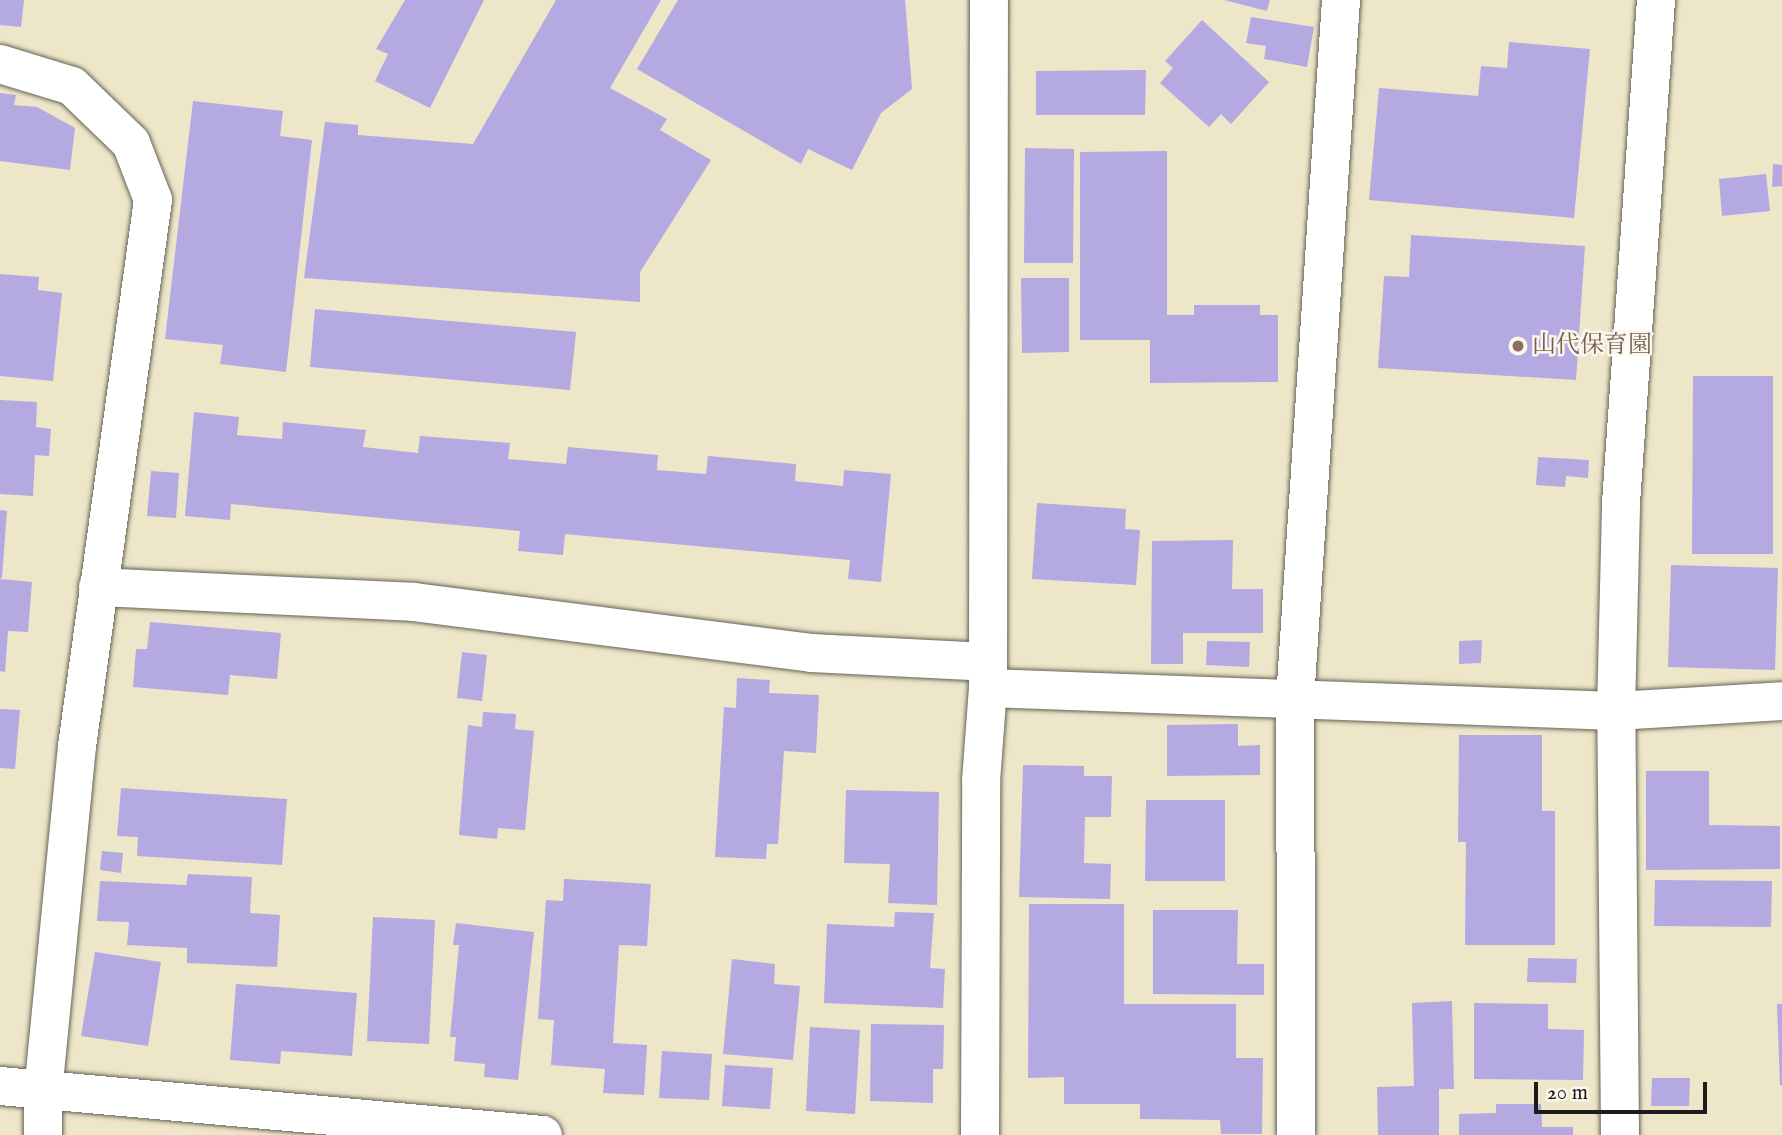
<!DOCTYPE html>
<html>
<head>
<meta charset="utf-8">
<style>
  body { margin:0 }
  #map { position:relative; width:1782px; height:1135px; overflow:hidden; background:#ede6c8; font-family:"IM FELL English","Noto Serif JP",serif }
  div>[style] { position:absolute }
  .building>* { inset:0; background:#b5a9e2 }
  .roads { filter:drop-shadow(0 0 2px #656358) drop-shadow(0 0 2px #656358) }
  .minor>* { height:38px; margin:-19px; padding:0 19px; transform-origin:19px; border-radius:19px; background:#fff }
  .dots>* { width:19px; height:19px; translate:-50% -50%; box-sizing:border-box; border:4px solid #fbf7ec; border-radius:50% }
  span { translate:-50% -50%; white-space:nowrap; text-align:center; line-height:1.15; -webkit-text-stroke:5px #fbf7ec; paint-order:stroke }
  .education-label { font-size:24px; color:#785e54 }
  .left { translate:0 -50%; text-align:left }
  .scale { position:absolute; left:1534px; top:1082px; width:173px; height:32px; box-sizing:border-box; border:4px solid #1c1c1c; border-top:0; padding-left:9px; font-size:21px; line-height:24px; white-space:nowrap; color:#1c1c1c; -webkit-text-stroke:5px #fbf7ec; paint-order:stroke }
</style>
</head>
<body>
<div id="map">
  <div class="building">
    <i style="clip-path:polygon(0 0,24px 0,21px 27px,0 25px)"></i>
    <i style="clip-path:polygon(405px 0,484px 0,430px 108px,375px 81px,388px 54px,376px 49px)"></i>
    <i style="clip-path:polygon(556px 0,661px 0,610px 88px,667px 119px,660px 130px,711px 160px,640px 272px,640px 302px,304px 278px,325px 122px,358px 125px,358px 135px,473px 144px)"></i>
    <i style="clip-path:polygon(678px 0,905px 0,912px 89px,881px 113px,852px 170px,808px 149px,801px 164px,637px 69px)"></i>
    <i style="clip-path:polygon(1224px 0,1270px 0,1267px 11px)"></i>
    <i style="clip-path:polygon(1251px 17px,1314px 27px,1307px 67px,1264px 59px,1266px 46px,1246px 43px)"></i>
    <i style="clip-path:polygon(1202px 20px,1269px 82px,1231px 124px,1221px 114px,1209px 127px,1160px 83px,1173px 68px,1165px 61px)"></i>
    <i style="clip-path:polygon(1509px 42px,1590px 49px,1574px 218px,1369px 200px,1379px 88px,1478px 96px,1481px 66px,1507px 68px)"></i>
    <i style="clip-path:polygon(1146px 70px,1145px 115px,1036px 115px,1036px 71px)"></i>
    <i style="clip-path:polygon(0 93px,16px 95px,14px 105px,37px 107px,75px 128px,70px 170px,0 161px)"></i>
    <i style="clip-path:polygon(193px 101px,283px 111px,280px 136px,312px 140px,286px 372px,220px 364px,223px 345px,165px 339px)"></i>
    <i style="clip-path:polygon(1025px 148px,1074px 149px,1073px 263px,1024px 263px)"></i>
    <i style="clip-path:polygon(1167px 151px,1167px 315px,1194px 315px,1194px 305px,1260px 305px,1260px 315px,1278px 315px,1278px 382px,1150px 383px,1150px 340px,1080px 340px,1080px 152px)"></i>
    <i style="clip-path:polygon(1773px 164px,1782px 165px,1782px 186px,1772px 187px)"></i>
    <i style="clip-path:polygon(1766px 174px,1770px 211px,1722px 216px,1719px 179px)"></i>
    <i style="clip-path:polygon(1411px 235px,1585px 246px,1576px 380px,1378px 368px,1384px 276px,1409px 277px)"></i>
    <i style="clip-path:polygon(0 274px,39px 277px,38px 290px,62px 293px,53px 381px,0 376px)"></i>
    <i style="clip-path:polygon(1021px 278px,1069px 278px,1069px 352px,1022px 353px)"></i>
    <i style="clip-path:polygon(315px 309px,576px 332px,570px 390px,310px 367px)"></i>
    <i style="clip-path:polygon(1693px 376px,1773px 376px,1773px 554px,1692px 554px)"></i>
    <i style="clip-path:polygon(0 400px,37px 402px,36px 427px,51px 429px,49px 456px,35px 455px,33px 496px,0 494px)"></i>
    <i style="clip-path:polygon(194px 412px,239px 417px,237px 435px,282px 439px,283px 422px,366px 430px,363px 447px,418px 453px,420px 436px,510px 443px,508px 459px,566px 464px,568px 447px,658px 455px,657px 470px,706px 474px,708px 456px,796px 464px,795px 481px,843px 486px,844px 470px,891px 474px,881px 582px,848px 579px,850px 560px,565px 534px,563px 555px,518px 551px,520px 531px,231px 504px,230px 520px,185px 516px)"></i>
    <i style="clip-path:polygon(1538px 457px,1589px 460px,1588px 478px,1566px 476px,1565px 487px,1536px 485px)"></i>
    <i style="clip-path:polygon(151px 471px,179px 473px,176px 518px,147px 516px)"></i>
    <i style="clip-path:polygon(1037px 503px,1126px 509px,1125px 529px,1140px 530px,1136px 585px,1032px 579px)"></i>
    <i style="clip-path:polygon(0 510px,7px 511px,2px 578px,0 578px)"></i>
    <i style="clip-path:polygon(1233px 540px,1232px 589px,1263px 589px,1263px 633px,1183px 633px,1183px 664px,1151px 664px,1152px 541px)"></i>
    <i style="clip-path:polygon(1671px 565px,1778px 568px,1775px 670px,1668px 667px)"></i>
    <i style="clip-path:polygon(0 579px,32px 582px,28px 632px,8px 631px,5px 672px,0 671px)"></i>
    <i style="clip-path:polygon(150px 622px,281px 633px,277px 679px,230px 675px,228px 695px,133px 687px,136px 649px,147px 649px)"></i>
    <i style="clip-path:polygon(1482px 640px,1481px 663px,1459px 664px,1459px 641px)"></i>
    <i style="clip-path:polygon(1207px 641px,1250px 642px,1249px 667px,1206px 665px)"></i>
    <i style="clip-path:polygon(462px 652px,487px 655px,482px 701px,457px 698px)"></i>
    <i style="clip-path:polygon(737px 678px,770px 680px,769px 693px,819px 695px,816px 753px,784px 751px,778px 844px,767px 844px,766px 859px,715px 857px,724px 707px,736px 708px)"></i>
    <i style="clip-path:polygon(0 709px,20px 710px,15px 769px,0 768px)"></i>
    <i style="clip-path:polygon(483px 712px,516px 714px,515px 729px,534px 731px,525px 830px,498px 828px,497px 839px,459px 835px,468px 725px,482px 727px)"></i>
    <i style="clip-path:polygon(1238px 724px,1238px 746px,1260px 745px,1260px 775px,1167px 776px,1167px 725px)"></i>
    <i style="clip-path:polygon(1459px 735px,1542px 735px,1542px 811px,1555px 811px,1555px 945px,1465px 945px,1466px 842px,1458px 842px)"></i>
    <i style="clip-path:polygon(1023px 765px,1084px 766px,1084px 776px,1112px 776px,1111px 817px,1085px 817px,1084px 863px,1111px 864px,1110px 899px,1019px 897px)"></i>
    <i style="clip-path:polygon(1646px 771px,1709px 771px,1709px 825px,1780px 826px,1780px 869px,1646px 870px)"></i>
    <i style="clip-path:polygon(121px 788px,287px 799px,282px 865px,137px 856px,138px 837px,117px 836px)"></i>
    <i style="clip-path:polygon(846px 790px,939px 792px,937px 905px,888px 903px,890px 864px,844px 863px)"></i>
    <i style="clip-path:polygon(1146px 800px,1225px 800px,1225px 881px,1145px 881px)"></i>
    <i style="clip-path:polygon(102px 851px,123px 853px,121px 873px,100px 870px)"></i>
    <i style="clip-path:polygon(188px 874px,252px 877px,250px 913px,280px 915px,277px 967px,187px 963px,187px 948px,127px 945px,129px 922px,97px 921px,100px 881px,186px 885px)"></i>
    <i style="clip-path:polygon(564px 879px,651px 884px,647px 946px,619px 945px,613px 1043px,647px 1045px,644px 1095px,603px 1093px,605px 1069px,551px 1065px,554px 1020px,538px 1019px,546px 900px,563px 901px)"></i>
    <i style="clip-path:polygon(1655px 880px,1772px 881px,1771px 927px,1654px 926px)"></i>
    <i style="clip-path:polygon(1029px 904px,1124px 904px,1124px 1004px,1236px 1004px,1236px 1058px,1263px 1058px,1262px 1134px,1221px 1134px,1220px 1120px,1140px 1119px,1140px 1104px,1064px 1104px,1064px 1077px,1028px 1078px)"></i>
    <i style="clip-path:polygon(1153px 910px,1238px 910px,1237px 964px,1264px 964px,1264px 995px,1153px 994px)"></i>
    <i style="clip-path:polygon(895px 912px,934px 913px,930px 968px,945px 969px,943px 1008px,824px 1003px,827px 924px,894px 927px)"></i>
    <i style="clip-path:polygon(373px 917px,435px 920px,429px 1044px,367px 1041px)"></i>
    <i style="clip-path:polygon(456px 923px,534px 932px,518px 1080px,484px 1077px,485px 1064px,454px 1061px,456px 1037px,450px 1037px,459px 945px,453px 945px)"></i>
    <i style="clip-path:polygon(95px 952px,161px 962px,148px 1046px,81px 1036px)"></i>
    <i style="clip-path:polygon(1528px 958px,1577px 959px,1576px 983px,1527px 982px)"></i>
    <i style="clip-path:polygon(732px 959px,775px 964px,774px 984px,800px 986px,793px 1060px,723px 1054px)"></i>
    <i style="clip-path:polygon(236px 984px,357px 993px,352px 1056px,281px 1051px,280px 1064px,230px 1060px)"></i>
    <i style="clip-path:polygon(1452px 1001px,1454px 1089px,1439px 1089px,1439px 1135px,1378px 1135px,1377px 1087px,1414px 1086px,1412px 1003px)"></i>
    <i style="clip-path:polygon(1474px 1003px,1548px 1004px,1548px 1029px,1584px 1030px,1583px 1080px,1474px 1079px)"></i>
    <i style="clip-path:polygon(1777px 1004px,1782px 1004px,1782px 1085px,1780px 1085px)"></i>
    <i style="clip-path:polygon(871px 1024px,944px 1025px,943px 1069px,933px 1069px,933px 1103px,870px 1101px)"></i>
    <i style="clip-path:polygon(810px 1027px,860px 1030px,855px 1114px,806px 1111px)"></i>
    <i style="clip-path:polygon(662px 1051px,712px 1054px,709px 1100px,659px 1098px)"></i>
    <i style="clip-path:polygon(725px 1065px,773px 1068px,770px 1109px,722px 1106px)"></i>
    <i style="clip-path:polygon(1652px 1078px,1690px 1078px,1689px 1106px,1651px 1106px)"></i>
    <i style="clip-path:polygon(1496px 1104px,1541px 1104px,1542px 1127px,1573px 1127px,1573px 1135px,1459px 1135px,1459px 1114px,1496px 1113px)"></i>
  </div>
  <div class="roads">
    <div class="minor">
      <i style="left:0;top:64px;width:75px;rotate:17deg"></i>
      <i style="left:72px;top:86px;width:82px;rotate:44deg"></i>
      <i style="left:131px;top:143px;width:61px;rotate:68.9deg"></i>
      <i style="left:153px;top:200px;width:551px;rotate:97.92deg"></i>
      <i style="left:77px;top:746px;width:347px;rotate:95.6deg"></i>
      <i style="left:43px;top:1091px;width:44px;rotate:90deg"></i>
      <i style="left:98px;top:587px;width:316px;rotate:2.7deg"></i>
      <i style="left:414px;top:602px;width:400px;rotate:7.3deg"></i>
      <i style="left:811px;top:653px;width:176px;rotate:2.9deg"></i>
      <i style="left:988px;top:688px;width:628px;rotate:2.1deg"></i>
      <i style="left:1616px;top:711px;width:166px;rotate:-3.4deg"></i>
      <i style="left:0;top:1086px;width:545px;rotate:5.16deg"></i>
      <i style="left:980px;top:1135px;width:354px;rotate:-89.8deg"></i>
      <i style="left:981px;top:781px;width:93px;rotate:-85.7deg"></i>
      <i style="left:988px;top:688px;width:688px;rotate:-89.92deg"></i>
      <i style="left:1296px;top:1135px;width:435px;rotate:-90.1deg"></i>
      <i style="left:1295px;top:700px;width:702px;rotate:-86.24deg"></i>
      <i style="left:1620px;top:1135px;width:424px;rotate:-90.5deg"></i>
      <i style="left:1616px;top:711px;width:208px;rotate:-88.6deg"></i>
      <i style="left:1621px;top:503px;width:504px;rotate:-86.02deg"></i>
    </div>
  </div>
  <div class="dots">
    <i style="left:1518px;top:346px;background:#8d6e63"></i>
  </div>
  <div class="education-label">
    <span class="left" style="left:1532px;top:346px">山代保育園</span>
  </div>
  <div class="scale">20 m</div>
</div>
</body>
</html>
